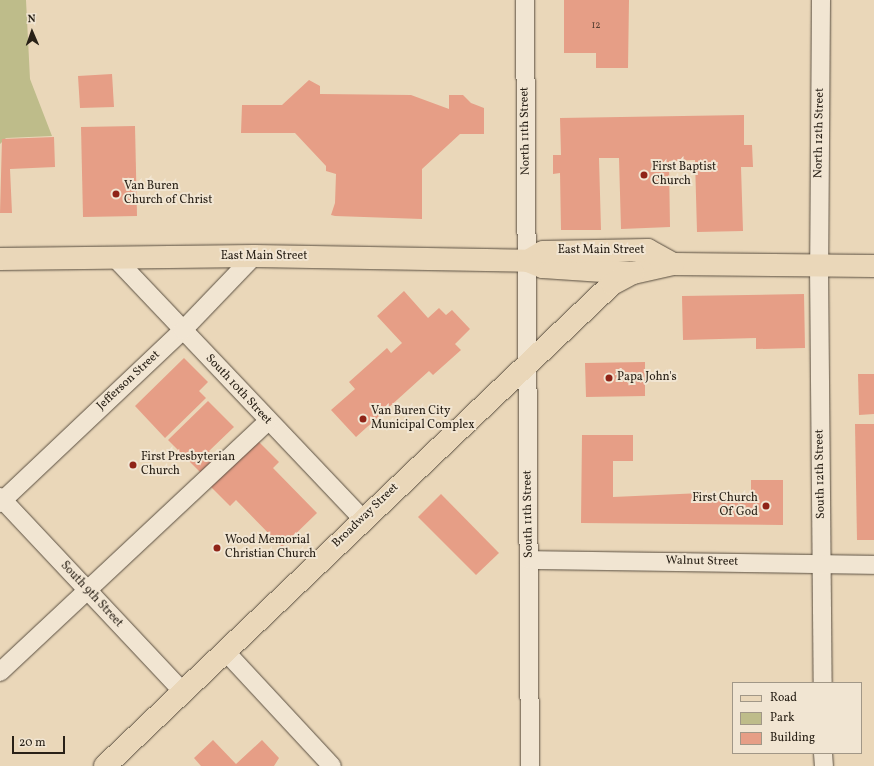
<!DOCTYPE html>
<html>
<head>
<meta charset="utf-8">
<style>
  body { margin:0 }
  #map { position:relative; width:874px; height:766px; overflow:hidden; background:#ead7b9; font-family:Vollkorn,serif }
  div>[style] { position:absolute }
  .green>* { inset:0; background:#bebc8a }
  .building>* { inset:0; background:#e69e86 }
  .roads { filter:drop-shadow(0 0 1px #594e40) drop-shadow(0 0 1px #594e40) }
  .minor>* { height:18px; margin:-9px; padding:0 9px; transform-origin:9px; border-radius:9px; background:#f1e5d2 }
  .major>* { height:22px; margin:-11px; padding:0 11px; transform-origin:11px; border-radius:11px; background:#ead7b9 }
  .dots>* { width:11px; height:11px; translate:-50% -50%; box-sizing:border-box; border:2px solid #f1e5d2; border-radius:50% }
  span { translate:-50% -50%; white-space:nowrap; text-align:center; line-height:1.15; -webkit-text-stroke:4px #f1e5d2; paint-order:stroke }
  .number-label { font-size:10px; color:#584033 }
  .number-label span { -webkit-text-stroke-width:0 }
  .street-label { font-size:12px; color:#292117 }
  .poi-label { font-size:12px; color:#292117 }
  .left { translate:0 -50%; text-align:left }
  .right { translate:-100% -50%; text-align:right }
  .legend { position:absolute; left:732px; top:682px; width:130px; height:72px; box-sizing:border-box; background:#f1e5d2; border:1px solid #a19787; margin:0; padding:5px 7px; list-style:none; font-size:12px; color:#292117 }
  .legend li { display:flex; align-items:center; gap:8px; height:20px }
  .legend b { width:20px; border:1px solid #a19787 }
  .north { position:absolute; left:12px; top:12px; width:40px; height:40px; -webkit-text-stroke:3px #f1e5d2; paint-order:stroke; rotate:358deg; font-size:11px; font-weight:700; line-height:16px; text-align:center; color:#292117 }
  .north::after { content:''; display:block; margin:auto; width:14px; height:18px; background:#292117; clip-path:polygon(50% 0,100% 100%,50% 72%,0 100%) }
  .scale { position:absolute; left:12px; top:736px; width:53px; height:18px; box-sizing:border-box; border:2px solid #292117; border-top:0; padding-left:5px; font-size:12px; line-height:14px; white-space:nowrap; color:#292117; -webkit-text-stroke:3px #f1e5d2; paint-order:stroke }
</style>
</head>
<body>
<div id="map">
  <div class="green">
    <i style="clip-path:polygon(0 0,26px 0,30px 79px,52px 136px,6px 138px,0 144px)"></i>
  </div>
  <div class="building">
    <i style="clip-path:polygon(564px 0,629px 0,628px 68px,596px 68px,596px 53px,564px 53px)"></i>
    <i style="clip-path:polygon(112px 74px,114px 107px,80px 108px,78px 76px)"></i>
    <i style="clip-path:polygon(309px 80px,320px 86px,320px 94px,411px 95px,449px 109px,449px 95px,463px 95px,471px 103px,484px 108px,484px 134px,460px 134px,422px 169px,422px 219px,335px 216px,331px 215px,335px 203px,336px 174px,326px 171px,326px 166px,295px 133px,241px 133px,242px 105px,282px 105px)"></i>
    <i style="clip-path:polygon(744px 115px,744px 145px,752px 145px,753px 167px,741px 167px,743px 231px,697px 232px,695px 160px,669px 161px,670px 227px,621px 229px,619px 158px,599px 158px,601px 230px,561px 230px,560px 173px,553px 174px,553px 155px,561px 155px,560px 118px)"></i>
    <i style="clip-path:polygon(135px 126px,137px 216px,83px 217px,81px 127px)"></i>
    <i style="clip-path:polygon(54px 137px,55px 167px,10px 169px,12px 213px,0 213px,2px 139px)"></i>
    <i style="clip-path:polygon(404px 291px,428px 318px,439px 308px,446px 315px,452px 310px,470px 329px,455px 344px,461px 350px,433px 375px,429px 371px,356px 437px,331px 410px,355px 389px,349px 382px,387px 348px,391px 353px,402px 343px,377px 316px)"></i>
    <i style="clip-path:polygon(804px 294px,805px 348px,756px 349px,756px 338px,683px 340px,682px 296px)"></i>
    <i style="clip-path:polygon(184px 358px,208px 382px,199px 391px,206px 398px,165px 438px,135px 406px)"></i>
    <i style="clip-path:polygon(645px 362px,645px 396px,586px 397px,585px 363px)"></i>
    <i style="clip-path:polygon(858px 374px,874px 374px,874px 414px,859px 415px)"></i>
    <i style="clip-path:polygon(208px 401px,234px 427px,209px 451px,218px 460px,203px 475px,168px 440px)"></i>
    <i style="clip-path:polygon(855px 424px,874px 424px,874px 540px,857px 540px)"></i>
    <i style="clip-path:polygon(582px 435px,633px 435px,633px 461px,613px 461px,613px 497px,702px 493px,702px 498px,751px 498px,751px 480px,783px 480px,783px 525px,581px 523px)"></i>
    <i style="clip-path:polygon(257px 440px,279px 462px,273px 468px,317px 513px,282px 547px,236px 500px,230px 506px,210px 486px)"></i>
    <i style="clip-path:polygon(441px 494px,499px 553px,476px 575px,418px 517px)"></i>
    <i style="clip-path:polygon(213px 740px,236px 764px,262px 740px,279px 758px,274px 766px,201px 766px,194px 758px)"></i>
  </div>
  <div class="roads">
    <div class="minor">
      <i style="left:525px;top:0;width:766px;rotate:89.63deg"></i>
      <i style="left:821px;top:0;width:266px;rotate:90.4deg"></i>
      <i style="left:819px;top:266px;width:417px;rotate:89.5deg"></i>
      <i style="left:116px;top:259px;width:359px;rotate:46.5deg"></i>
      <i style="left:0;top:497px;width:267px;rotate:46.8deg"></i>
      <i style="left:0;top:503px;width:252px;rotate:-43.4deg"></i>
      <i style="left:183px;top:330px;width:103px;rotate:-46.2deg"></i>
      <i style="left:529px;top:560px;width:345px;rotate:0.8deg"></i>
      <i style="left:225px;top:651px;width:157px;rotate:47.1deg"></i>
      <i style="left:0;top:672px;width:366px;rotate:-43.1deg"></i>
      <i style="left:823px;top:753px;width:13px;rotate:86deg"></i>
    </div>
    <div class="major">
      <i style="left:0;top:259px;width:254px;rotate:-0.7deg"></i>
      <i style="left:254px;top:256px;width:274px;rotate:1deg"></i>
      <i style="left:528px;top:261px;width:16px;rotate:22deg"></i>
      <i style="left:543px;top:267px;width:90px;rotate:3.8deg"></i>
      <i style="left:633px;top:273px;width:41px;rotate:-12.7deg"></i>
      <i style="left:673px;top:264px;width:201px;rotate:0.6deg"></i>
      <i style="left:528px;top:261px;width:17px;rotate:-31deg"></i>
      <i style="left:543px;top:252px;width:105px;rotate:-1.1deg"></i>
      <i style="left:648px;top:250px;width:29px;rotate:29deg"></i>
      <i style="left:105px;top:766px;width:700px;rotate:-43.55deg"></i>
      <i style="left:612px;top:284px;width:24px;rotate:-28deg"></i>
    </div>
  </div>
  <div class="dots">
    <i style="left:644px;top:175px;background:#8f2418"></i>
    <i style="left:116px;top:194px;background:#8f2418"></i>
    <i style="left:609px;top:378px;background:#8f2418"></i>
    <i style="left:363px;top:419px;background:#8f2418"></i>
    <i style="left:133px;top:465px;background:#8f2418"></i>
    <i style="left:766px;top:506px;background:#8f2418"></i>
    <i style="left:217px;top:548px;background:#8f2418"></i>
  </div>
  <div class="number-label">
    <span style="left:596px;top:26px">12</span>
  </div>
  <div class="street-label">
    <span style="left:526px;top:131px;rotate:-91deg">North 11th Street</span>
    <span style="left:820px;top:133px;rotate:-89deg">North 12th Street</span>
    <span style="left:601px;top:251px">East Main Street</span>
    <span style="left:264px;top:257px">East Main Street</span>
    <span style="left:129px;top:381px;rotate:-43deg">Jefferson Street</span>
    <span style="left:238px;top:390px;rotate:47deg">South 10th Street</span>
    <span style="left:821px;top:474px;rotate:-91deg">South 12th Street</span>
    <span style="left:529px;top:514px;rotate:-91deg">South 11th Street</span>
    <span style="left:366px;top:516px;rotate:-44deg">Broadway Street</span>
    <span style="left:702px;top:562px;rotate:1deg">Walnut Street</span>
    <span style="left:91px;top:595px;rotate:47deg">South 9th Street</span>
  </div>
  <div class="poi-label">
    <span class="left" style="left:652px;top:175px">First Baptist<br>Church</span>
    <span class="left" style="left:124px;top:194px">Van Buren<br>Church of Christ</span>
    <span class="left" style="left:617px;top:378px">Papa John's</span>
    <span class="left" style="left:371px;top:419px">Van Buren City<br>Municipal Complex</span>
    <span class="left" style="left:141px;top:465px">First Presbyterian<br>Church</span>
    <span class="right" style="left:758px;top:506px">First Church<br>Of God</span>
    <span class="left" style="left:225px;top:548px">Wood Memorial<br>Christian Church</span>
  </div>
  <ul class="legend">
  <li><b style="height:5px;background:#ead7b9"></b>Road</li>
  <li><b style="height:11px;background:#bebc8a"></b>Park</li>
  <li><b style="height:11px;background:#e69e86"></b>Building</li>
  </ul>
  <div class="north">N</div>
  <div class="scale">20 m</div>
</div>
</body>
</html>
